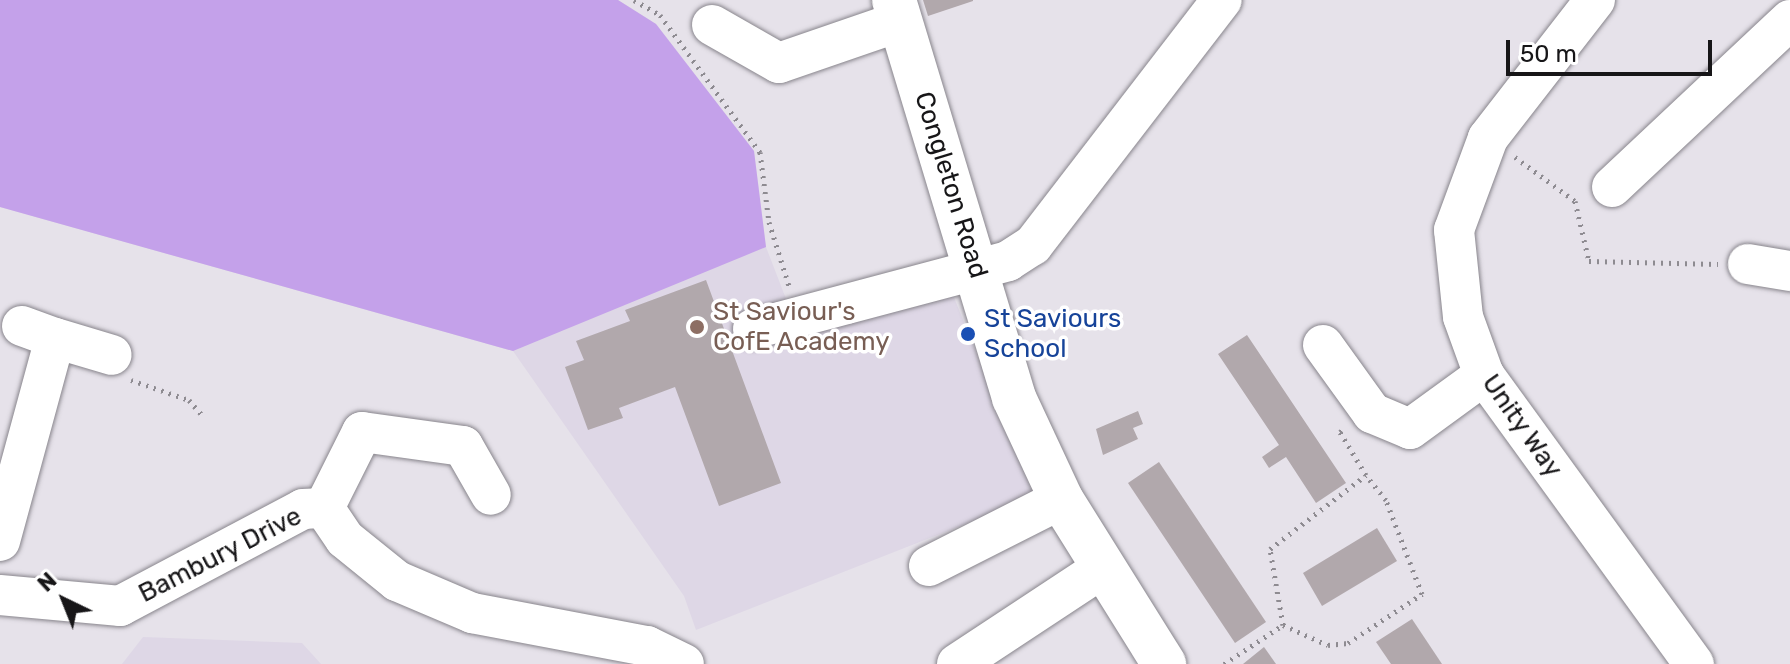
<!DOCTYPE html>
<html>
<head>
<meta charset="utf-8">
<style>
  body { margin:0 }
  #map { position:relative; width:1790px; height:664px; overflow:hidden; background:#e6e2ea; font-family:Rubik,sans-serif }
  div>[style] { position:absolute }
  .built>* { inset:0; background:#ded7e6 }
  .green>* { inset:0; background:#c4a1ea }
  .building>* { inset:0; background:#b1a8ac }
  .path>* { height:5px; margin-top:-2.5px; transform-origin:0; background:repeating-linear-gradient(90deg,#8e8b91 0 2px,transparent 0 8px) }
  .roads { filter:drop-shadow(0 0 2px #88858c) drop-shadow(0 0 2px #88858c) }
  .minor>* { height:40px; margin:-20px; padding:0 20px; transform-origin:20px; border-radius:20px; background:#fff }
  .highway>* { height:44px; margin:-22px; padding:0 22px; transform-origin:22px; border-radius:22px; background:#fff }
  .dots>* { width:22px; height:22px; translate:-50% -50%; box-sizing:border-box; border:4px solid #fff; border-radius:50% }
  span { translate:-50% -50%; white-space:nowrap; text-align:center; line-height:1.15; -webkit-text-stroke:7px #fff; paint-order:stroke }
  .street-label { font-size:26px; color:#171618 }
  .education-label { font-size:26px; color:#785e54 }
  .left { translate:0 -50%; text-align:left }
  .transit-label { font-size:26px; color:#164399 }
  .north { position:absolute; left:24px; top:560px; width:80px; height:80px; -webkit-text-stroke:6px #fff; paint-order:stroke; rotate:317deg; font-size:22px; font-weight:700; line-height:32px; text-align:center; color:#171618 }
  .north::after { content:''; display:block; margin:auto; width:28px; height:36px; background:#171618; clip-path:polygon(50% 0,100% 100%,50% 72%,0 100%) }
  .scale { position:absolute; left:1506px; top:40px; width:206px; height:36px; box-sizing:border-box; border:4px solid #171618; border-top:0; padding-left:10px; font-size:24px; line-height:28px; white-space:nowrap; color:#171618; -webkit-text-stroke:6px #fff; paint-order:stroke }
</style>
</head>
<body>
<div id="map">
  <div class="built">
    <i style="clip-path:polygon(618px 0,656px 24px,754px 151px,766px 247px,788px 304px,939px 260px,1034px 497px,696px 630px,684px 596px,513px 351px,0 207px)"></i>
    <i style="clip-path:polygon(143px 637px,302px 643px,321px 664px,122px 664px)"></i>
  </div>
  <div class="green">
    <i style="clip-path:polygon(0 0,618px 0,656px 24px,754px 151px,766px 247px,513px 351px,0 207px)"></i>
  </div>
  <div class="building">
    <i style="clip-path:polygon(923px 0,973px 0,973px 1px,928px 16px)"></i>
    <i style="clip-path:polygon(706px 280px,781px 483px,719px 506px,675px 387px,619px 408px,623px 418px,588px 430px,565px 367px,584px 360px,576px 341px,630px 321px,625px 310px)"></i>
    <i style="clip-path:polygon(1247px 335px,1346px 483px,1316px 503px,1286px 457px,1269px 468px,1262px 457px,1279px 445px,1218px 354px)"></i>
    <i style="clip-path:polygon(1138px 411px,1143px 424px,1133px 428px,1138px 439px,1103px 455px,1096px 429px)"></i>
    <i style="clip-path:polygon(1159px 462px,1266px 622px,1235px 643px,1128px 483px)"></i>
    <i style="clip-path:polygon(1377px 528px,1397px 561px,1322px 606px,1303px 573px)"></i>
    <i style="clip-path:polygon(1412px 619px,1442px 664px,1391px 664px,1376px 642px)"></i>
    <i style="clip-path:polygon(1264px 647px,1276px 664px,1243px 664px)"></i>
  </div>
  <div class="path">
    <i style="left:634px;top:0;width:30px;rotate:30deg"></i>
    <i style="left:660px;top:15px;width:170px;rotate:53.9deg"></i>
    <i style="left:760px;top:152px;width:71px;rotate:82.7deg"></i>
    <i style="left:769px;top:222px;width:67px;rotate:72.6deg"></i>
    <i style="left:1515px;top:157px;width:74px;rotate:36.3deg"></i>
    <i style="left:1575px;top:201px;width:62px;rotate:76.9deg"></i>
    <i style="left:1589px;top:261px;width:129px;rotate:1.3deg"></i>
    <i style="left:131px;top:380px;width:61px;rotate:19deg"></i>
    <i style="left:189px;top:400px;width:21px;rotate:49deg"></i>
    <i style="left:1283px;top:625px;width:49px;rotate:24deg"></i>
    <i style="left:1328px;top:645px;width:20px;rotate:-6deg"></i>
    <i style="left:1348px;top:643px;width:89px;rotate:-33.5deg"></i>
    <i style="left:1422px;top:594px;width:101px;rotate:-111deg"></i>
    <i style="left:1386px;top:500px;width:32px;rotate:-129deg"></i>
    <i style="left:1224px;top:664px;width:71px;rotate:-33.5deg"></i>
    <i style="left:1283px;top:625px;width:77px;rotate:-99.7deg"></i>
    <i style="left:1270px;top:549px;width:121px;rotate:-37.6deg"></i>
    <i style="left:1366px;top:475px;width:50px;rotate:-121.2deg"></i>
    <i style="left:1340px;top:432px;width:6px;rotate:-39deg"></i>
  </div>
  <div class="roads">
    <div class="minor">
      <i style="left:1595px;top:0;width:175px;rotate:127.8deg"></i>
      <i style="left:1488px;top:138px;width:98px;rotate:110.3deg"></i>
      <i style="left:1454px;top:230px;width:87px;rotate:84.1deg"></i>
      <i style="left:1463px;top:317px;width:62px;rotate:70.1deg"></i>
      <i style="left:1484px;top:375px;width:357px;rotate:54deg"></i>
      <i style="left:712px;top:25px;width:77px;rotate:29.6deg"></i>
      <i style="left:779px;top:63px;width:129px;rotate:-19deg"></i>
      <i style="left:1612px;top:187px;width:244px;rotate:-43.2deg"></i>
      <i style="left:1748px;top:264px;width:43px;rotate:9.5deg"></i>
      <i style="left:22px;top:326px;width:35px;rotate:20deg"></i>
      <i style="left:753px;top:329px;width:264px;rotate:-14.9deg"></i>
      <i style="left:1008px;top:261px;width:30px;rotate:-33deg"></i>
      <i style="left:1033px;top:245px;width:309px;rotate:-52.4deg"></i>
      <i style="left:1323px;top:345px;width:84px;rotate:54.2deg"></i>
      <i style="left:1372px;top:413px;width:41px;rotate:22.8deg"></i>
      <i style="left:1410px;top:429px;width:92px;rotate:-36.1deg"></i>
      <i style="left:324px;top:508px;width:85px;rotate:-63.4deg"></i>
      <i style="left:362px;top:432px;width:102px;rotate:7.9deg"></i>
      <i style="left:463px;top:446px;width:56px;rotate:60.3deg"></i>
      <i style="left:0;top:541px;width:210px;rotate:-74.8deg"></i>
      <i style="left:55px;top:338px;width:59px;rotate:16.6deg"></i>
      <i style="left:929px;top:566px;width:148px;rotate:-26.9deg"></i>
      <i style="left:0;top:595px;width:121px;rotate:5.2deg"></i>
      <i style="left:120px;top:606px;width:207px;rotate:-27.9deg"></i>
      <i style="left:303px;top:509px;width:21px;rotate:-3deg"></i>
      <i style="left:324px;top:508px;width:37px;rotate:56deg"></i>
      <i style="left:345px;top:539px;width:67px;rotate:38.9deg"></i>
      <i style="left:397px;top:581px;width:82px;rotate:23.1deg"></i>
      <i style="left:472px;top:613px;width:178px;rotate:10.7deg"></i>
      <i style="left:647px;top:646px;width:41px;rotate:25.9deg"></i>
      <i style="left:957px;top:664px;width:173px;rotate:-33.4deg"></i>
    </div>
    <div class="highway">
      <i style="left:894px;top:0;width:416px;rotate:73.2deg"></i>
      <i style="left:1014px;top:398px;width:111px;rotate:65deg"></i>
      <i style="left:1061px;top:499px;width:195px;rotate:58deg"></i>
    </div>
  </div>
  <div class="dots">
    <i style="left:697px;top:327px;background:#8d6e63"></i>
    <i style="left:968px;top:334px;background:#1a4fb4"></i>
  </div>
  <div class="street-label">
    <span style="left:951px;top:185px;rotate:73deg">Congleton Road</span>
    <span style="left:1522px;top:426px;rotate:55deg">Unity Way</span>
    <span style="left:220px;top:555px;rotate:-27deg">Bambury Drive</span>
  </div>
  <div class="education-label">
    <span class="left" style="left:713px;top:327px">St Saviour's<br>CofE Academy</span>
  </div>
  <div class="transit-label">
    <span class="left" style="left:984px;top:334px">St Saviours<br>School</span>
  </div>
  <div class="north">N</div>
  <div class="scale">50 m</div>
</div>
</body>
</html>
